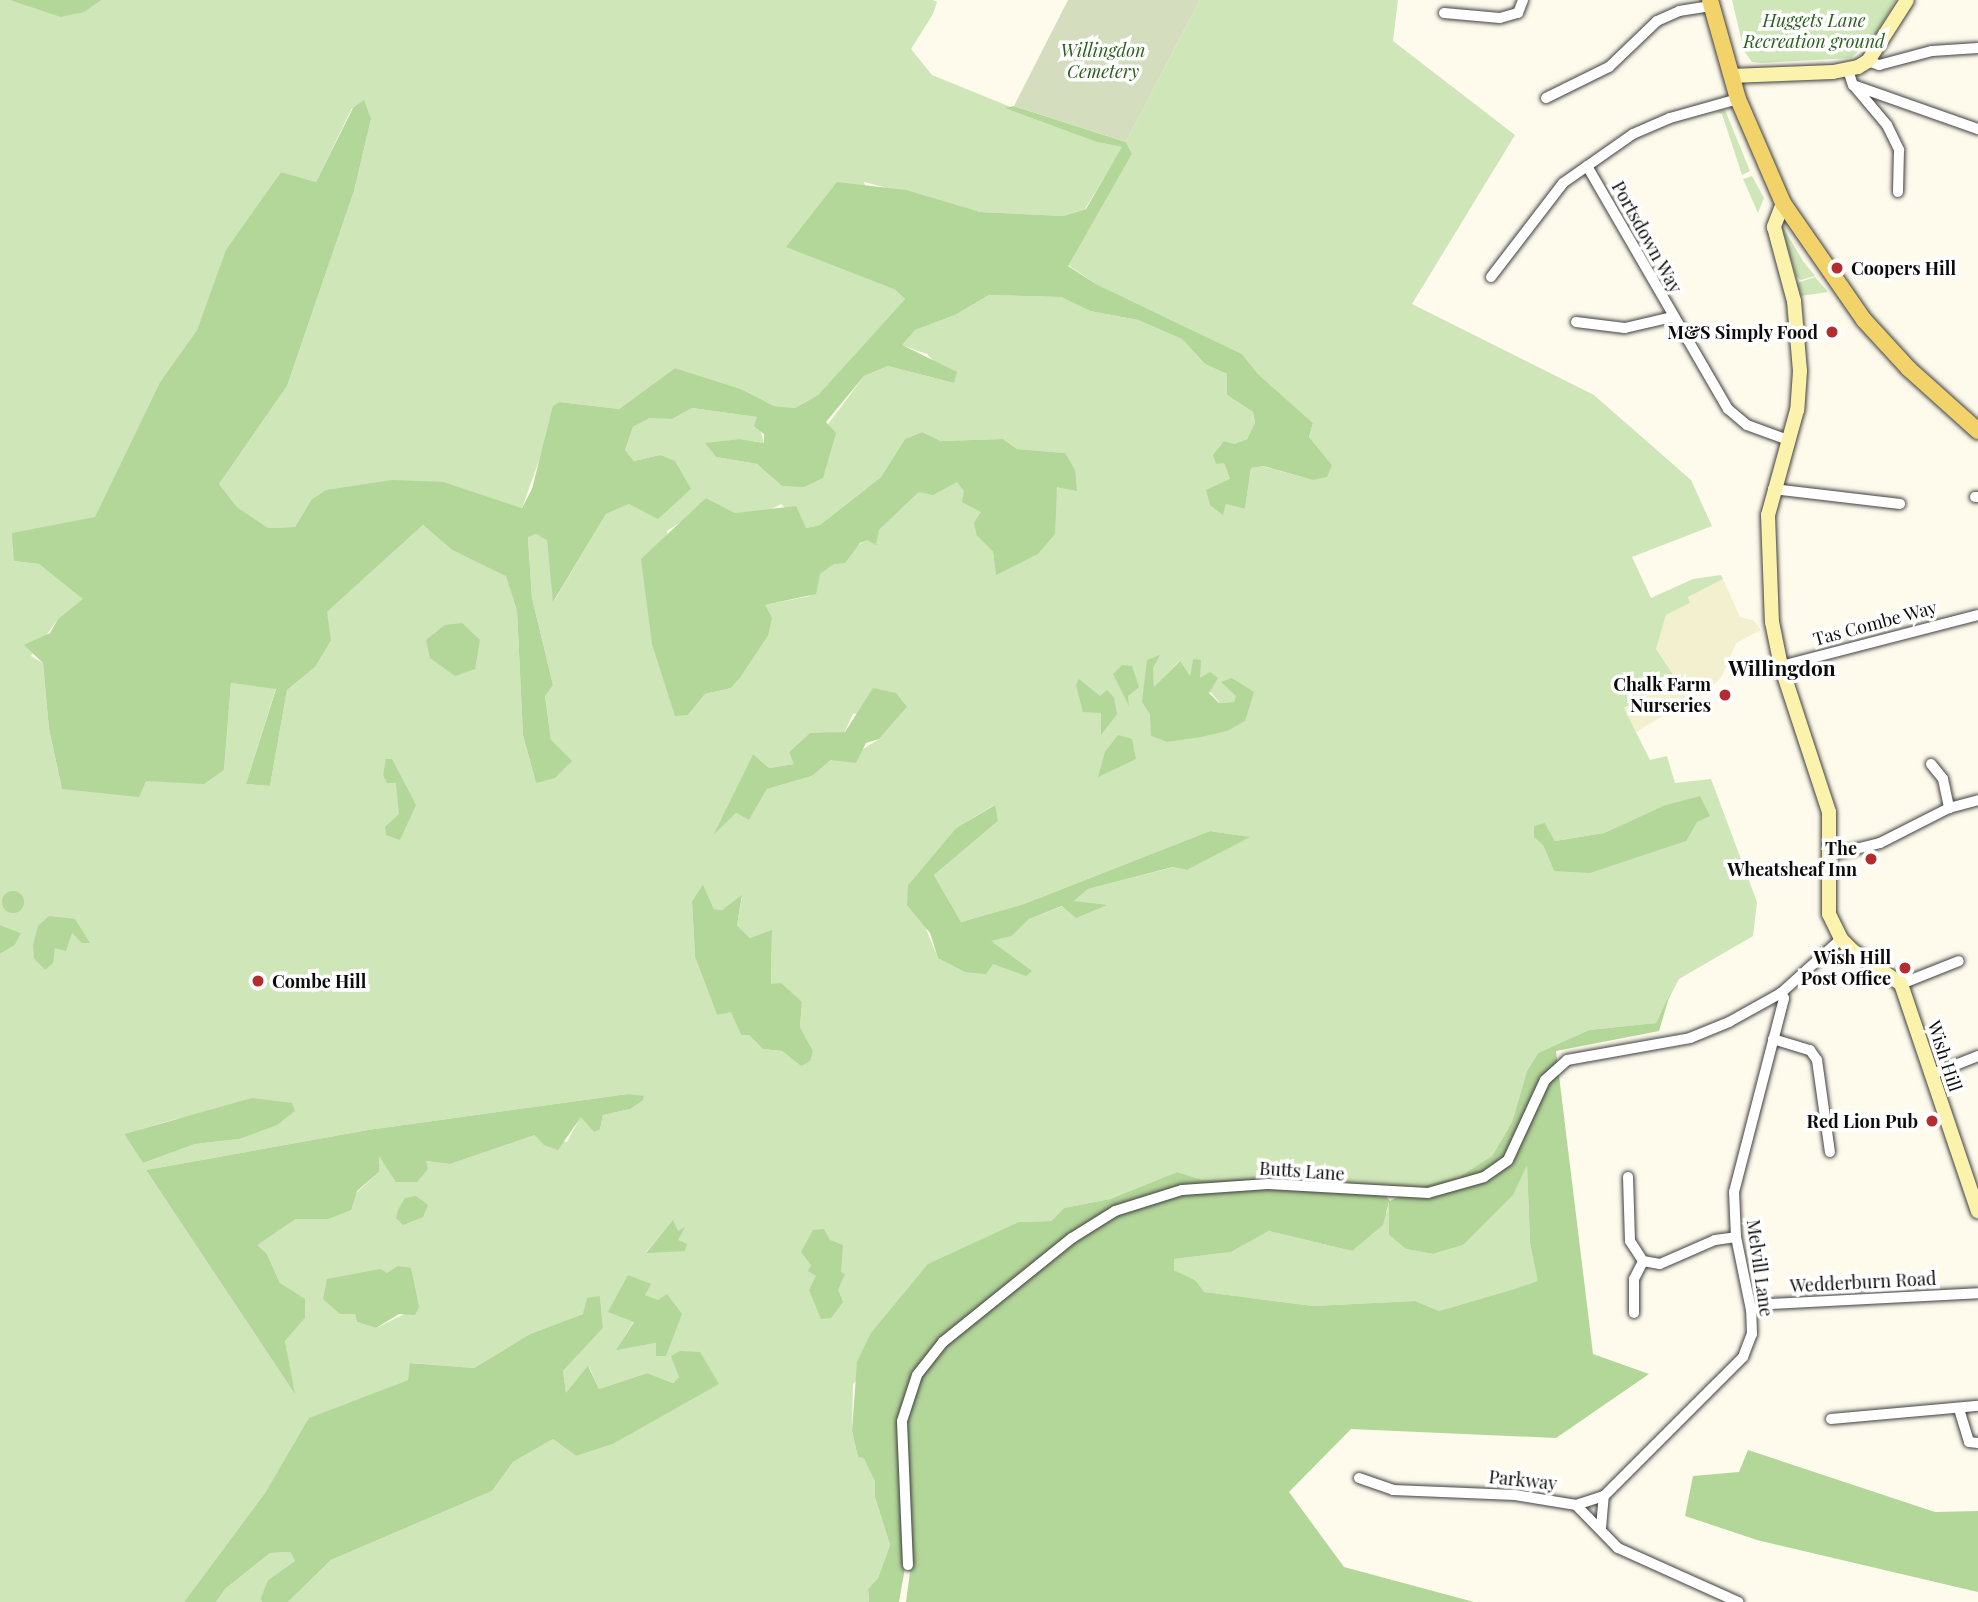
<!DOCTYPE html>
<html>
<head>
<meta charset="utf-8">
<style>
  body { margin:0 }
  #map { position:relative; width:1978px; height:1602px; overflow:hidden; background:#fefbed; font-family:"Playfair Display",serif }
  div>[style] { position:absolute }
  .farmland>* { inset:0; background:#f2f0ce }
  .green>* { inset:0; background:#cfe6b8 }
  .forest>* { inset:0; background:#b3d699 }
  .round { border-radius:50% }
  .cemetery>* { inset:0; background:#d4debf }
  .roads { filter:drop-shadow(0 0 2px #3f3f3f) drop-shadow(0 0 2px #3f3f3f) }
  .street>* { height:10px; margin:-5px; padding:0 5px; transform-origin:5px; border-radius:5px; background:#fff }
  .secondary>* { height:14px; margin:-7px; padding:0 7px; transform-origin:7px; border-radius:7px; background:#fbf3ab }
  .primary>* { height:16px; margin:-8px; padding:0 8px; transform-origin:8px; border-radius:8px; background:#f1d36a }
  .dots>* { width:19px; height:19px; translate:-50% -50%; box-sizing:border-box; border:4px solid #fff; border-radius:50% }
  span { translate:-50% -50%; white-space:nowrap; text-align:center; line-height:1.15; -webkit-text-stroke:7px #fff; paint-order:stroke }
  .park-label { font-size:18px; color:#2d6020; font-style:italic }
  .street-label { font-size:18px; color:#0c0c0c }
  .poi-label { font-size:18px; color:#0c0c0c; font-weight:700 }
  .left { translate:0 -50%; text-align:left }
  .right { translate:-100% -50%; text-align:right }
  .quarter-label { font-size:21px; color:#0c0c0c; font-weight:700 }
</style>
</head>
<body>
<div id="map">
  <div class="farmland">
    <i style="clip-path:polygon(1723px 579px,1740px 617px,1754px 621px,1761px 630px,1736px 643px,1721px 678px,1707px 690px,1636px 732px,1624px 708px,1660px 689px,1656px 649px,1666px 615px,1690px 603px,1688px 597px)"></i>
  </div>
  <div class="green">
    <i style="clip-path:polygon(evenodd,0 0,933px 0,937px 2px,933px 14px,911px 49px,932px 75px,1097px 142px,1123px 147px,1085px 209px,1063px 216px,980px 212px,864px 182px,894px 289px,905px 299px,818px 395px,795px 408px,774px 406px,741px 389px,675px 368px,619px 409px,560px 402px,522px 508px,444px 482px,311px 500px,295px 527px,268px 528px,237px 507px,219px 484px,287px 386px,354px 191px,371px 119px,352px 108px,316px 182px,281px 172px,227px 250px,197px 330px,160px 382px,95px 518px,14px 561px,39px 564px,84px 599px,58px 619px,31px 656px,43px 663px,49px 729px,62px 789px,224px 770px,231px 683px,276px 688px,246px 784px,270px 786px,287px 690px,315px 667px,327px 612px,423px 525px,452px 550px,506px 575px,517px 611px,523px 735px,536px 783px,551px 741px,545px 695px,553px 685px,532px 598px,528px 536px,536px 534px,547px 539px,554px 601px,606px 514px,629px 504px,679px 499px,690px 490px,660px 455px,634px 461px,625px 450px,633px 427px,649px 417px,672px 419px,692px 408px,757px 417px,764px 443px,740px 439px,706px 444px,716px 457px,757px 464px,782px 486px,864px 376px,888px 366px,954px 383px,927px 354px,901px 345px,915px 330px,955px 315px,989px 295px,1061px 297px,1090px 311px,1138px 320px,1182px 339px,1205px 364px,1227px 374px,1227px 395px,1253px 412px,1255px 424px,1247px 439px,1234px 444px,1224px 463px,1230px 479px,1223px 514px,1226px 504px,1245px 509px,1251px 468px,1262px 466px,1313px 480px,1332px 465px,1309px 437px,1313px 423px,1258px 374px,1242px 354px,1096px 284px,1068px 265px,1132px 154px,1126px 142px,1200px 0,1398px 0,1393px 41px,1515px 135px,1412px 304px,1594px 395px,1691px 480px,1712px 526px,1632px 557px,1651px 598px,1693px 579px,1721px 575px,1723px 579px,1688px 597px,1690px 603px,1666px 615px,1656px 649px,1676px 679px,1624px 708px,1650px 760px,1667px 756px,1675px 783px,1711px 779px,1757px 902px,1753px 936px,1679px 979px,1656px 1023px,1589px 1030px,1538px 1053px,1527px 1071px,1512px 1122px,1492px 1156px,1459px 1177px,1417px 1187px,1308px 1184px,1275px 1178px,1203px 1180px,1177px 1172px,1110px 1199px,1064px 1208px,1051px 1221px,1019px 1222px,853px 1384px,852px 1431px,858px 1457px,864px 1457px,875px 1482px,875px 1497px,890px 1545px,878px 1578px,868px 1589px,869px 1602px,288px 1602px,331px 1560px,492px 1491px,513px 1462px,553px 1439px,576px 1456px,613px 1444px,718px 1384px,679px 1377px,673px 1383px,647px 1373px,599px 1389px,589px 1367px,566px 1394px,563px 1371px,603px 1328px,600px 1296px,583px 1314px,530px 1334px,474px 1368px,411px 1363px,408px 1380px,310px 1418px,265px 1493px,184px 1602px,0 1602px,0 954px,15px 945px,21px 933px,0 925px,0 0,922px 432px,941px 441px,1003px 439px,1017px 449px,1065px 453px,1054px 504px,1055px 534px,996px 574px,993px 552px,977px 536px,982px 512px,957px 481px,919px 492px,879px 530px,820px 574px,810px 596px,765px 605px,768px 636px,740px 678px,731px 688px,705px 694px,688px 715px,667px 531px,690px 516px,706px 498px,735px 513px,768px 511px,781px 504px,806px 528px,820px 525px,881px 477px,905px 439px,922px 432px,0 0,1152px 656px,1154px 688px,1179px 661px,1190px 677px,1193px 659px,1200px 680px,1220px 703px,1234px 702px,1236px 697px,1227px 731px,1167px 742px,1152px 736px,1152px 656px,0 0,907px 707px,879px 739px,847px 759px,831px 760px,812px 776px,767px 789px,749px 820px,736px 813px,716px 831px,753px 754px,769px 768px,795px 764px,789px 752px,810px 733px,844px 733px,853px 714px,907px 707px,0 0,994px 805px,998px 821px,934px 875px,961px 922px,1024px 904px,1210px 831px,1249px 837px,1187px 870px,1174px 867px,1088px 889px,1074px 901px,1105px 906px,1063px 906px,1029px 919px,1012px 936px,990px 941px,996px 948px,938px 958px,908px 885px,956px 828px,994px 805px,0 0,1663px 806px,1554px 871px,1543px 845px,1545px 823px,1555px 841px,1604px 833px,1663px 806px,0 0,703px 886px,714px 909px,722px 910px,742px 897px,737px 925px,750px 938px,772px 931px,771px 985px,802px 1002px,800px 1027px,813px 1051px,801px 1066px,782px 1051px,763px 1049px,749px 1035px,741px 1035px,731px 1011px,717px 1015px,695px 957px,692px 901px,703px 886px,0 0,628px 1094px,630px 1109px,603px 1115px,600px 1129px,581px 1116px,567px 1142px,535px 1135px,450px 1164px,379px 1155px,379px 1172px,328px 1219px,296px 1219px,256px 1245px,267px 1254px,280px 1283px,305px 1318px,285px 1341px,294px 1392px,146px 1170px,368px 1130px,628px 1094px,0 0,176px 1119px,239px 1139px,195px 1144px,143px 1163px,124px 1134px,176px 1119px,0 0,673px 1221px,678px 1241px,646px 1253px,646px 1252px,673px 1221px,0 0,628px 1275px,644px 1295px,658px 1300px,666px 1356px,657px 1343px,617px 1349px,634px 1321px,628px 1275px,0 0,419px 1307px,376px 1328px,357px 1322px,355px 1313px,419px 1307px)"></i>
    <i style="clip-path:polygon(1732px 0,1896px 0,1874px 37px,1851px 58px,1761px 63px,1752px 62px,1744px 51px)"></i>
    <i style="clip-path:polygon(1725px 110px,1750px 171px,1742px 175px,1722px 114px,1716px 112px)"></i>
    <i style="clip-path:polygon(1752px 176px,1764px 198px,1758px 213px,1743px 179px)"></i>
    <i style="clip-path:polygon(1781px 224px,1803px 261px,1815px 276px,1801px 280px,1796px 276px)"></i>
    <i style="clip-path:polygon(1815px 277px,1828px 292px,1801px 296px,1797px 283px)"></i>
    <i style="clip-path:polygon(1527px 1163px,1530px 1243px,1539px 1281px,1514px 1289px,1439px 1311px,1415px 1301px,1313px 1306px,1203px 1292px,1195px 1280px,1174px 1270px,1174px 1259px,1231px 1252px,1269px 1231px,1352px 1251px,1387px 1212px,1389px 1201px,1389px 1235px,1406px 1249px,1433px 1254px,1463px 1245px)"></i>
    <i style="clip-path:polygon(290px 1552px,295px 1561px,268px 1580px,262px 1602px,216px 1602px,225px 1589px,270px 1553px)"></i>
  </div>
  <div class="forest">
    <i style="clip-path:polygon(10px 0,101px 0,84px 12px,61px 17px)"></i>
    <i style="clip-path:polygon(364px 100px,371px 119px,354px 191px,287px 386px,219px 484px,237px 507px,268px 528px,295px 527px,311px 500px,326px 490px,392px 480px,444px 482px,522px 508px,532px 489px,553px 406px,560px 402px,619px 409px,675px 368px,741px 389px,774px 406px,795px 408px,818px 395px,905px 299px,894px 289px,786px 247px,837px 182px,906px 190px,980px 212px,1063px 216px,1086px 209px,1122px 147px,1097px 142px,1005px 108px,1014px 106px,1126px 142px,1132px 154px,1068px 266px,1096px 284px,1242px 354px,1258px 374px,1313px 423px,1309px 437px,1332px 465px,1327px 477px,1313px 480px,1263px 466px,1251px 468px,1245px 509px,1226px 504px,1223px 515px,1210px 505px,1206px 490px,1230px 479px,1224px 463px,1216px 464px,1213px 455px,1224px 441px,1234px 444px,1247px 439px,1255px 423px,1253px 412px,1227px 395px,1227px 374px,1205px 364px,1182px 339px,1138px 320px,1090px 311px,1061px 297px,989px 295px,955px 315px,915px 330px,902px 345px,957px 372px,954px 383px,888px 366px,864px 376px,826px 422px,836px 433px,823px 478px,804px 487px,782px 486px,757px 464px,716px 457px,705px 443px,740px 439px,764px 443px,764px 434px,754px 426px,757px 417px,692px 408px,672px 419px,649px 418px,633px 427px,625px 450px,634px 461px,660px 455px,675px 461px,691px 489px,658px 519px,629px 504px,606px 514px,553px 602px,547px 540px,536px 534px,528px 537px,532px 598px,553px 685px,545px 696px,551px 740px,572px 761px,555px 778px,536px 783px,523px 735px,517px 611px,506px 576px,452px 550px,423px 525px,327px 612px,331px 640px,315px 667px,287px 690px,270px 786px,246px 784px,276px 689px,231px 683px,224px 770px,204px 784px,146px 781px,139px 797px,62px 789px,49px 729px,43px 663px,24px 645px,50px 633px,58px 619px,83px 599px,39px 564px,14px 561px,12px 533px,95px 517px,160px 382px,197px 330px,226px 250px,281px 172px,316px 182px,353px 108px)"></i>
    <i style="clip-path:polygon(922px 432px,941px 441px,1003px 439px,1017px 449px,1065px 453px,1075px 470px,1077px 491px,1057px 487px,1055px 534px,1038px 554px,996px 575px,993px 552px,977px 536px,974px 523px,981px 512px,962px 502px,964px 491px,957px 482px,933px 495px,919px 492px,879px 530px,876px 545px,867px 540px,860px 543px,845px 563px,834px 564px,820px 574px,816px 594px,765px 605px,772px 618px,768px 636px,740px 678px,731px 688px,705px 694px,688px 715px,675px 716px,652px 644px,641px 559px,706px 498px,735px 513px,796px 506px,806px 528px,820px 525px,881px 477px,905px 439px)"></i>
    <i style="clip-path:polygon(462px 623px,480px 640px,475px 669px,455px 676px,430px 658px,426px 640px,445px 625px)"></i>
    <i style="clip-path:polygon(1160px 655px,1153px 668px,1154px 687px,1180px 661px,1190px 676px,1193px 659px,1201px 660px,1200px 678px,1210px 672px,1218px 678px,1209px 693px,1219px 703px,1234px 702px,1236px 696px,1221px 682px,1232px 678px,1254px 692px,1245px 721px,1227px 731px,1201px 737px,1167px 742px,1151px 736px,1150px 714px,1142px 702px,1147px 660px)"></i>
    <i style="clip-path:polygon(1122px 665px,1132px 666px,1139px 687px,1128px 696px,1129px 706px,1113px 674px)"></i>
    <i style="clip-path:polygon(1079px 679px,1100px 696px,1107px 690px,1114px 698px,1117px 714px,1101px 735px,1101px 713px,1083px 712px,1076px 685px)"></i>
    <i style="clip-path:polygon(873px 688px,896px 693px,907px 707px,879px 739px,866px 743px,856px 763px,831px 760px,812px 776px,767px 789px,749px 820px,736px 813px,714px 834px,753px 754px,769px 768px,794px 764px,789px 752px,810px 733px,845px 732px)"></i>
    <i style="clip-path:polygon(1118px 735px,1132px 739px,1136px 759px,1098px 777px,1105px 752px)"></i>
    <i style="clip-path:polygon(386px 759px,392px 759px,416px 805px,400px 840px,386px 835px,385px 827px,399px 814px,396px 783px,387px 783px,383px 775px)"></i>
    <i style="clip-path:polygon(1700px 796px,1710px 816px,1697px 822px,1686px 841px,1590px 873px,1554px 871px,1543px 845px,1534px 837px,1534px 826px,1545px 823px,1555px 841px,1604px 833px,1663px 806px)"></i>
    <i style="clip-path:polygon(995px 805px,998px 821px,934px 875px,961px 922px,1024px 904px,1210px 831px,1250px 837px,1187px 870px,1173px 867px,1088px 889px,1074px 901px,1107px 905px,1076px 918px,1062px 906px,1029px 919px,1012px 936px,991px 941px,1032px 971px,1026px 976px,993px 964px,986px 974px,965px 972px,938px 958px,930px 933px,907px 905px,908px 885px,956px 828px)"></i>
    <i style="clip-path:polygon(703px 885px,714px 909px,722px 910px,742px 895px,737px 925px,750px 938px,772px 930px,771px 984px,781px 983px,802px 1002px,800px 1027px,813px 1051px,810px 1061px,801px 1066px,782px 1051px,763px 1049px,749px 1035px,741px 1035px,731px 1012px,717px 1015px,695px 957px,692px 901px)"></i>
    <i class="round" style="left:2px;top:891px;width:22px;height:22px"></i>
    <i style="clip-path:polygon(49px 916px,75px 919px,90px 943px,82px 943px,72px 933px,66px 951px,55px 948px,53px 963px,45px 970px,34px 958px,33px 945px,38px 926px)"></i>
    <i style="clip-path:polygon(0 925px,21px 933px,15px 945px,0 954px)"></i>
    <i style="clip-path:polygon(evenodd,1670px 994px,1659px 1031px,1556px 1051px,1593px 1354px,1649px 1374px,1556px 1438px,1351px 1429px,1289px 1492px,1344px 1567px,1474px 1602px,906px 1602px,910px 1572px,905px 1568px,899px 1602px,869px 1602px,868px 1589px,878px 1578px,890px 1545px,875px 1497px,875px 1482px,864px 1458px,858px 1457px,852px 1431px,857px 1362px,871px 1333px,928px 1264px,1019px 1222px,1051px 1221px,1064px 1208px,1110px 1199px,1177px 1172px,1203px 1180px,1275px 1178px,1386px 1196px,1390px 1201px,1417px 1187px,1459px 1177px,1492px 1156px,1512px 1122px,1527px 1071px,1538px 1053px,1589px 1030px,1656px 1023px,1670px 994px,1527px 1165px,1530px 1243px,1538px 1281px,1514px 1289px,1439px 1311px,1415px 1301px,1313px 1306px,1204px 1292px,1195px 1280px,1174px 1270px,1174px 1259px,1231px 1252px,1269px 1231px,1352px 1251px,1383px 1225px,1389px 1202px,1389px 1235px,1406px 1249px,1433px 1254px,1463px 1245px,1513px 1195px,1527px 1165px)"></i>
    <i style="clip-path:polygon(628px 1094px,644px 1096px,643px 1100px,630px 1109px,603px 1115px,600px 1129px,594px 1132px,581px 1117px,558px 1150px,544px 1145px,535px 1135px,450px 1164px,426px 1161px,428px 1169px,417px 1182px,396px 1182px,379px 1156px,379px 1172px,357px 1191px,351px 1210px,328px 1219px,296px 1219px,257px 1245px,267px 1254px,280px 1283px,305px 1299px,305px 1318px,285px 1341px,295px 1394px,146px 1170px,368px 1130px)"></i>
    <i style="clip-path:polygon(252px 1098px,292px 1103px,295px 1111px,277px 1125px,239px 1139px,195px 1144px,143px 1163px,124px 1134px)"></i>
    <i style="clip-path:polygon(416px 1196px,428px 1205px,423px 1217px,403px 1225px,396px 1218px,398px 1210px,405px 1198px)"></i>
    <i style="clip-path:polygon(673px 1220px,678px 1231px,685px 1227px,678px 1240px,687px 1244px,685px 1251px,646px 1253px)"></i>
    <i style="clip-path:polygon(824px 1229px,830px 1240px,843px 1245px,841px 1272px,845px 1274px,838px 1290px,843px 1302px,831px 1318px,821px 1319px,809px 1290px,816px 1276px,808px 1271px,811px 1265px,801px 1252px,813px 1230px)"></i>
    <i style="clip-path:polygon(398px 1266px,411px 1268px,419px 1307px,415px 1315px,399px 1314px,376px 1328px,357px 1322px,355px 1314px,340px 1314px,323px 1299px,327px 1279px,380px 1269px,387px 1273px)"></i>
    <i style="clip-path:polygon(628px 1275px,651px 1284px,645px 1295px,658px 1300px,667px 1294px,682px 1314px,666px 1356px,656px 1356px,656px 1343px,616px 1350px,634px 1322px,608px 1312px)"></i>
    <i style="clip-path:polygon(600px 1296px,603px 1328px,563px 1371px,566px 1393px,588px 1366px,599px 1389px,647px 1373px,673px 1383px,679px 1377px,671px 1356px,680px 1351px,700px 1352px,719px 1384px,613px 1444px,576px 1456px,553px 1439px,513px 1462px,492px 1491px,331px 1560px,288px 1602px,262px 1602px,261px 1598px,268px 1580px,295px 1561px,290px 1552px,270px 1553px,225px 1589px,216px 1602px,184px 1602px,265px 1493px,309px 1418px,408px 1380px,410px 1363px,474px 1368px,530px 1334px,583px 1314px,587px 1298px)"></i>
    <i style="clip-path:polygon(1748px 1450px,1935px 1512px,1978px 1511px,1978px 1592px,1757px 1540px,1685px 1516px,1693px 1476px,1739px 1472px)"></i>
  </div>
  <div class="cemetery">
    <i style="clip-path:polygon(1068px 0,1200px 0,1126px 142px,1014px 106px)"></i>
  </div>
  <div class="roads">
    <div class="street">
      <i style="left:1444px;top:13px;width:56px;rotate:5.1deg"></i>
      <i style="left:1500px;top:18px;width:19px;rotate:-16deg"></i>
      <i style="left:1518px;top:13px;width:14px;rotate:-69deg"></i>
      <i style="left:1868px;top:61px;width:12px;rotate:20deg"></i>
      <i style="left:1879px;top:65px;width:55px;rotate:-14.8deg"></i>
      <i style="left:1932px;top:51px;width:46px;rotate:-3.7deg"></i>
      <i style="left:1848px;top:70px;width:16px;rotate:72deg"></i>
      <i style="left:1853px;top:85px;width:133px;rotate:19.4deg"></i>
      <i style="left:1855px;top:87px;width:50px;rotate:49.9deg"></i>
      <i style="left:1887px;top:125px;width:28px;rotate:64deg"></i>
      <i style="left:1899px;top:150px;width:42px;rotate:91.4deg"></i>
      <i style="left:1546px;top:98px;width:70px;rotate:-26.2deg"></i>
      <i style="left:1609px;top:67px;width:66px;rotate:-43.8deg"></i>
      <i style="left:1657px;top:21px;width:24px;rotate:-24deg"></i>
      <i style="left:1679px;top:11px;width:32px;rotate:-9deg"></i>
      <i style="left:1587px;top:166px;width:281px;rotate:59.9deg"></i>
      <i style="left:1728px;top:409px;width:25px;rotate:40deg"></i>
      <i style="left:1747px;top:425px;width:44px;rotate:20.1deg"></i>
      <i style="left:1491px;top:277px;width:118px;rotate:-52.5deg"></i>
      <i style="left:1563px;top:183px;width:85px;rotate:-35deg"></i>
      <i style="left:1633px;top:134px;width:40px;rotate:-23.4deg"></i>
      <i style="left:1670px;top:118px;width:71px;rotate:-15.6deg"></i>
      <i style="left:1576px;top:322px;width:49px;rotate:7deg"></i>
      <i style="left:1625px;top:328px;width:48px;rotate:-13.2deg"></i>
      <i style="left:1773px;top:489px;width:128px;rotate:6.7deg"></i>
      <i style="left:1975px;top:497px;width:3px"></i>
      <i style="left:1781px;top:666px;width:203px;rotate:-14.5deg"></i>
      <i style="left:1931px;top:764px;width:19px;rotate:51deg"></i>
      <i style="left:1943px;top:779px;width:30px;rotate:78deg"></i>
      <i style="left:1831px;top:855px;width:50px;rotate:-13.8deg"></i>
      <i style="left:1880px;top:843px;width:77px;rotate:-26.9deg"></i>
      <i style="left:1949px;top:808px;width:30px;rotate:-15deg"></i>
      <i style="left:1901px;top:984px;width:62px;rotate:-21.6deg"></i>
      <i style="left:1773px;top:1039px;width:39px;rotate:17deg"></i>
      <i style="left:1810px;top:1050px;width:12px;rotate:55deg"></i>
      <i style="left:1817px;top:1060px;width:93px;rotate:82deg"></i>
      <i style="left:1930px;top:1075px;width:52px;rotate:-21.6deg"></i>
      <i style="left:1628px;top:1177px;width:64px;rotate:88.2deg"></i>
      <i style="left:1630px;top:1241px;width:24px;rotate:57deg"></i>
      <i style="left:1643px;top:1261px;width:17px;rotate:10deg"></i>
      <i style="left:1660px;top:1264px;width:60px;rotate:-23.6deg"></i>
      <i style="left:1715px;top:1240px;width:21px;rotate:-8deg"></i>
      <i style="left:1751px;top:1310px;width:21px;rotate:-17deg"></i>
      <i style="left:1771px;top:1304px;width:207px;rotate:-3deg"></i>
      <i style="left:1634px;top:1313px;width:34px;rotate:-90deg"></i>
      <i style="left:1634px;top:1279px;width:20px;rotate:-63deg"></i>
      <i style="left:1959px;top:1409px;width:34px;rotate:73deg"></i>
      <i style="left:1969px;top:1442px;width:9px;rotate:6deg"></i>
      <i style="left:1831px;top:1419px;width:148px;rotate:-5.1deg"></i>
      <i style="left:1359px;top:1478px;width:36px;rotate:19deg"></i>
      <i style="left:1393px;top:1490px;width:122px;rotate:2.3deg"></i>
      <i style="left:1515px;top:1495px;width:62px;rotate:9.3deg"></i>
      <i style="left:1576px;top:1505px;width:60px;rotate:45.7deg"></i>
      <i style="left:1618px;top:1548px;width:132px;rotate:24.2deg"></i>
      <i style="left:1576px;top:1505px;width:29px;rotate:-18deg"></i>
      <i style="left:1604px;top:1496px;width:197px;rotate:-45deg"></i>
      <i style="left:1743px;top:1357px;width:25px;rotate:-69deg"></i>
      <i style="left:1752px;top:1334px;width:24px;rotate:-92deg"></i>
      <i style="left:1751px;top:1310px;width:75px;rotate:-101.6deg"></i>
      <i style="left:1736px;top:1237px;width:45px;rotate:-92.5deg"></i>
      <i style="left:1734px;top:1192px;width:200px;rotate:-75.5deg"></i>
      <i style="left:1784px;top:998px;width:6px;rotate:-121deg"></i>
      <i style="left:1601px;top:1528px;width:32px;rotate:-85deg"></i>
      <i style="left:908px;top:1565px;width:144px;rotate:-92.4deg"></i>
      <i style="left:902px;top:1421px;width:48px;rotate:-71.9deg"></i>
      <i style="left:917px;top:1375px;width:42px;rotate:-51.8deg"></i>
      <i style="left:943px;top:1342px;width:166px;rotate:-38.9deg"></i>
      <i style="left:1072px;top:1238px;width:51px;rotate:-32.1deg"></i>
      <i style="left:1115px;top:1211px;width:70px;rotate:-17.4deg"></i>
      <i style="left:1182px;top:1190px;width:86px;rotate:-4deg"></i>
      <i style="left:1268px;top:1184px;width:160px;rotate:3.2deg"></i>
      <i style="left:1428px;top:1193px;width:58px;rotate:-15.9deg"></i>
      <i style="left:1484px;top:1177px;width:29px;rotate:-35deg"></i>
      <i style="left:1508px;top:1160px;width:88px;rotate:-65.2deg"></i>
      <i style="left:1545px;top:1080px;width:30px;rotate:-42deg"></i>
      <i style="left:1567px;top:1060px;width:125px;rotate:-10.1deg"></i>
      <i style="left:1690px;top:1038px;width:42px;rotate:-22.3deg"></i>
      <i style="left:1729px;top:1022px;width:60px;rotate:-29.1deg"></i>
      <i style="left:1781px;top:993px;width:81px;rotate:-42deg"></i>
    </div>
    <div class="secondary">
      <i style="left:1731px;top:76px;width:102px;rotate:-2.2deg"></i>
      <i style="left:1833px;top:72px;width:25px;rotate:-11deg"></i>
      <i style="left:1858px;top:67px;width:12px;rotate:-31deg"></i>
      <i style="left:1868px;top:61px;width:72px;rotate:-57.4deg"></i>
      <i style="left:1783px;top:203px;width:26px;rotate:111deg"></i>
      <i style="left:1774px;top:227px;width:77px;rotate:74.9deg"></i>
      <i style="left:1794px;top:301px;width:70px;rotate:85.1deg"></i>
      <i style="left:1800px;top:371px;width:39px;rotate:94deg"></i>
      <i style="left:1797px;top:410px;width:109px;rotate:105.4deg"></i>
      <i style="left:1768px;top:515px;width:107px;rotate:87.9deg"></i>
      <i style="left:1772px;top:622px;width:45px;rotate:78.4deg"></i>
      <i style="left:1781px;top:666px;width:154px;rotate:71.8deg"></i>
      <i style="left:1829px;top:812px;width:102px;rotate:90deg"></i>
      <i style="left:1829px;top:914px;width:28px;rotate:64deg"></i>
      <i style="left:1841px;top:939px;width:17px;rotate:45deg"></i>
      <i style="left:1853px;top:951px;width:58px;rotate:34.5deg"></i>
      <i style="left:1901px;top:984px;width:240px;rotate:71.3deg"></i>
    </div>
    <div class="primary">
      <i style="left:1710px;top:0;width:103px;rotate:74.2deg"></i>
      <i style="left:1738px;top:99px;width:113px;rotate:66.6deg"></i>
      <i style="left:1783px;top:203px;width:142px;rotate:55.3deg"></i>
      <i style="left:1864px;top:320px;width:67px;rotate:47.4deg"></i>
      <i style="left:1909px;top:369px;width:93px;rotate:41.9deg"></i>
    </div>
  </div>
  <div class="dots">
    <i style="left:1837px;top:268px;background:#b52c30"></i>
    <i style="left:1832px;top:332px;background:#b52c30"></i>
    <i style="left:1725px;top:695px;background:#b52c30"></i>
    <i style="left:1871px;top:859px;background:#b52c30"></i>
    <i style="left:1905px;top:968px;background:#b52c30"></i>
    <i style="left:258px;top:981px;background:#b52c30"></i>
    <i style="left:1932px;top:1121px;background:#b52c30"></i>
  </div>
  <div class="park-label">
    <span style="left:1814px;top:31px">Huggets Lane<br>Recreation ground</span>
    <span style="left:1103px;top:61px">Willingdon<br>Cemetery</span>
  </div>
  <div class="street-label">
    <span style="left:1647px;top:237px;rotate:61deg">Portsdown Way</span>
    <span style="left:1875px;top:623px;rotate:-15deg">Tas Combe Way</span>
    <span style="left:1945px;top:1056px;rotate:72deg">Wish Hill</span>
    <span style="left:1302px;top:1171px;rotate:4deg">Butts Lane</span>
    <span style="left:1760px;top:1268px;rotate:82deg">Melvill Lane</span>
    <span style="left:1863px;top:1282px;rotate:-3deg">Wedderburn Road</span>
    <span style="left:1523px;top:1480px;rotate:6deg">Parkway</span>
  </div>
  <div class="poi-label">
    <span class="left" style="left:1851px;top:268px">Coopers Hill</span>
    <span class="right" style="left:1818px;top:332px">M&amp;S Simply Food</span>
    <span class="right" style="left:1711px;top:695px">Chalk Farm<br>Nurseries</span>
    <span class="right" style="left:1857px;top:859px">The<br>Wheatsheaf Inn</span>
    <span class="right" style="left:1891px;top:968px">Wish Hill<br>Post Office</span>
    <span class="left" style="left:272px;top:981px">Combe Hill</span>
    <span class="right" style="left:1918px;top:1121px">Red Lion Pub</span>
  </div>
  <div class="quarter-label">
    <span style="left:1782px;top:667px">Willingdon</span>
  </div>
</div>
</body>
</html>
